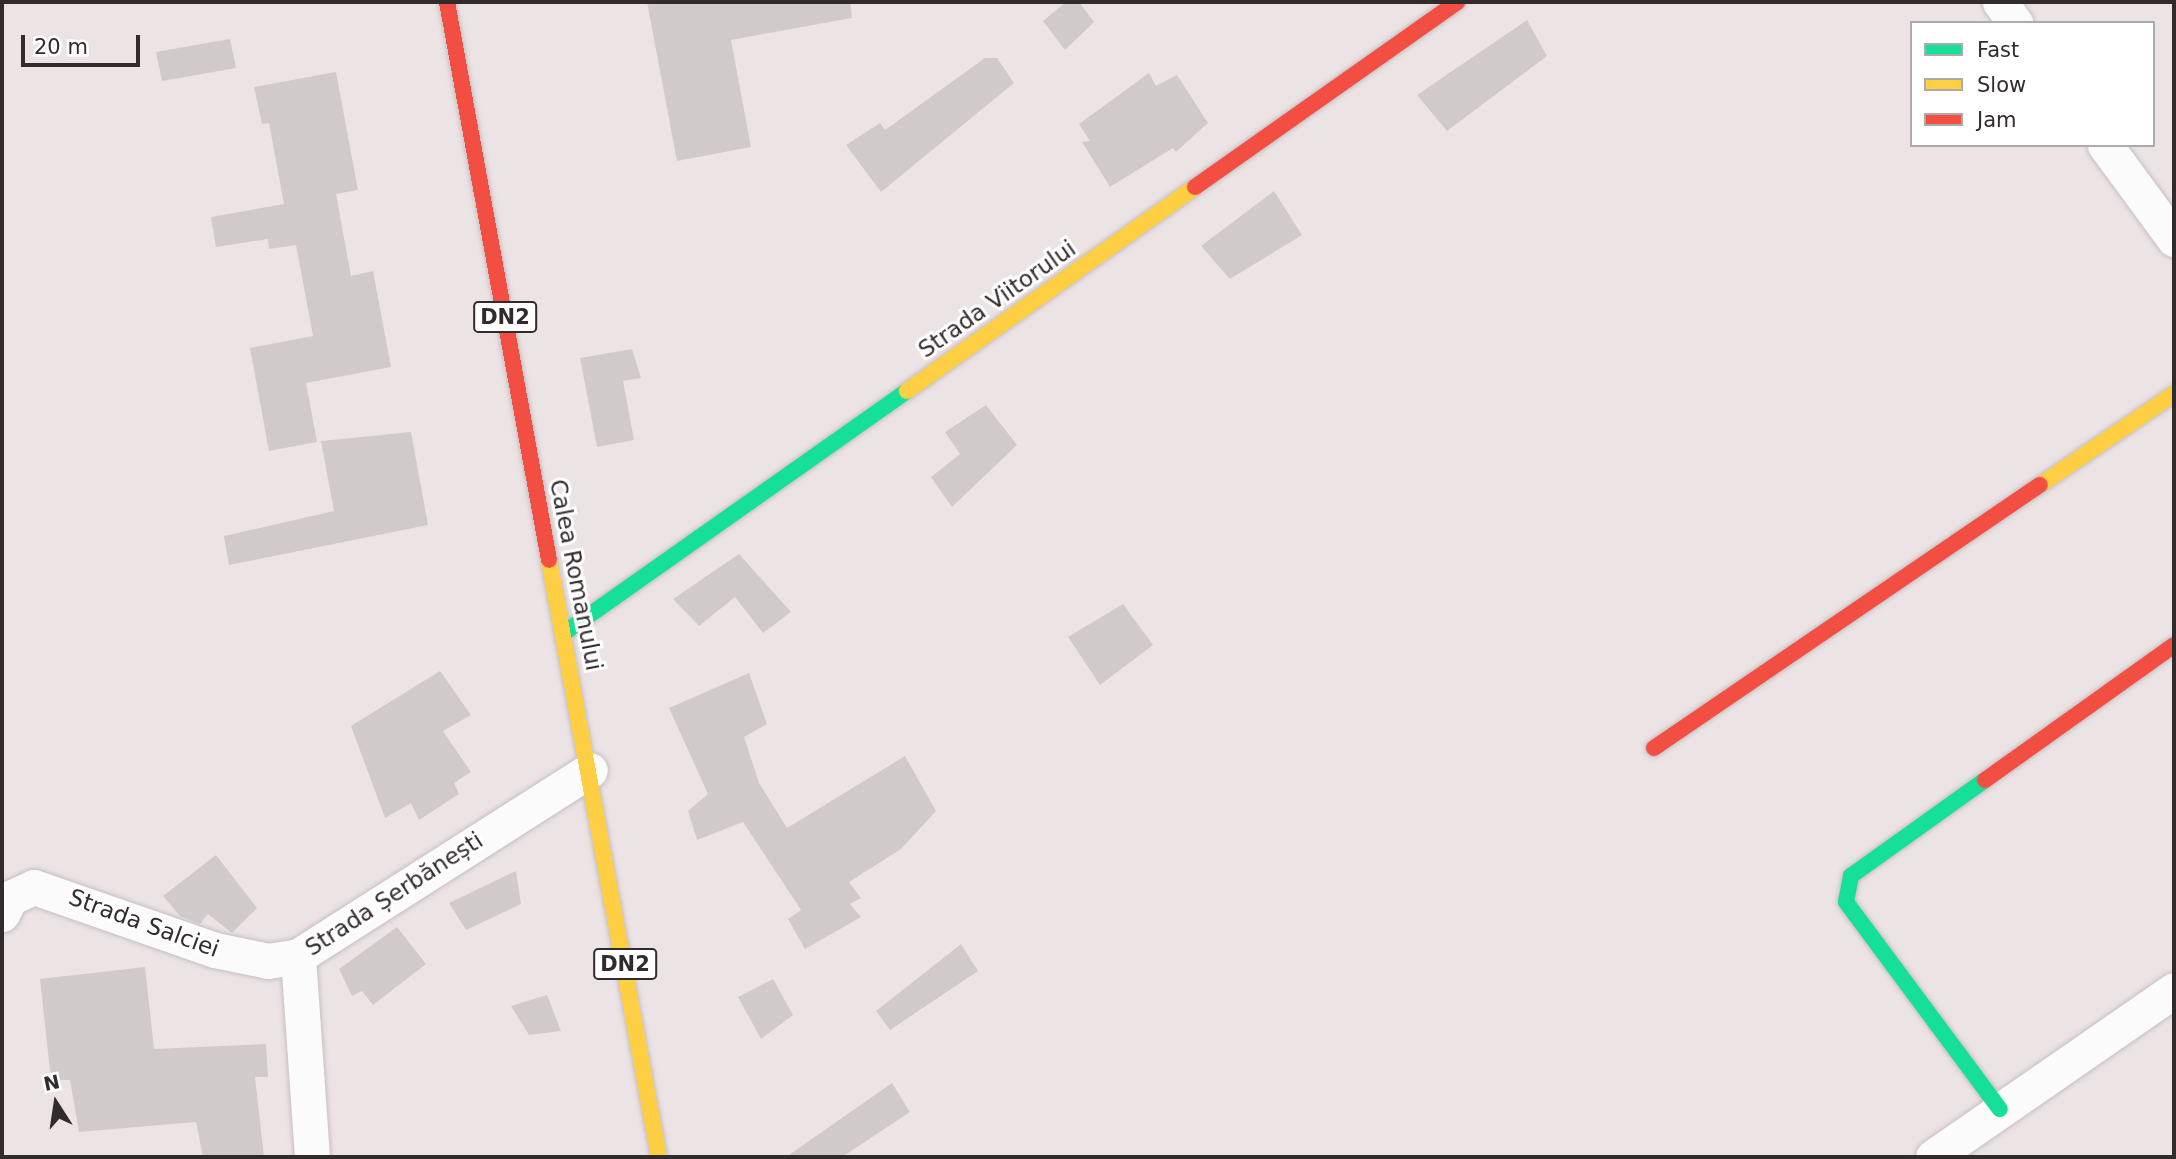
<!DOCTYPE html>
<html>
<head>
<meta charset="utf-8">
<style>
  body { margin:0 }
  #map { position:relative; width:2176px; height:1159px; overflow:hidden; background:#ece3e5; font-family:"DejaVu Sans",sans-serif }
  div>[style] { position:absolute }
  .building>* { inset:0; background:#d1cacb }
  .roads { filter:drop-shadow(0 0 2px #c6bfc1) drop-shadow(0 0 2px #c6bfc1) }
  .street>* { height:35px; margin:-17.5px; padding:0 17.5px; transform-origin:17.5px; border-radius:17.5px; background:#fcfbfb }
  .fast>* { height:16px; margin:-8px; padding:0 8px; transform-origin:8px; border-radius:8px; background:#16e098 }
  .slow>* { height:16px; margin:-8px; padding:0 8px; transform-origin:8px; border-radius:8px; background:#ffcf43 }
  .jam>* { height:16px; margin:-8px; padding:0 8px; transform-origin:8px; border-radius:8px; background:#f24e42 }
  span { translate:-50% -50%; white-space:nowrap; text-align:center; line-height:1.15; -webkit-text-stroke:6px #fff; paint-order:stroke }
  .shield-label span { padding:2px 5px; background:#fff; border:2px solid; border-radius:5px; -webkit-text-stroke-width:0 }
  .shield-label { font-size:21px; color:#322b2c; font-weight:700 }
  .street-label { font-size:23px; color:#322b2c }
  .frame { position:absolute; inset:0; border:4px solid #322b2c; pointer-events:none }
  .legend { position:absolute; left:1910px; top:21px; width:245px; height:126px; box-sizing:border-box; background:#fff; border:2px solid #adaaab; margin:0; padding:9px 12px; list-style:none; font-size:21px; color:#322b2c }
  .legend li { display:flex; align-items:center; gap:14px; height:35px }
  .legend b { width:35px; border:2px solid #adaaab }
  .north { position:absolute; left:21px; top:1068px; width:70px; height:70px; -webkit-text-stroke:5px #fff; paint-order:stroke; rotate:348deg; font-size:19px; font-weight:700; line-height:28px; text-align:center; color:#322b2c }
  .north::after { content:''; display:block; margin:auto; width:24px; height:32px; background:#322b2c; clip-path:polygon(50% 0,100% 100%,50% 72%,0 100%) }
  .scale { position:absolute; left:21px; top:35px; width:119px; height:32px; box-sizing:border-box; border:4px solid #322b2c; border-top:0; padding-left:9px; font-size:21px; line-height:24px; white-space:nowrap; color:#322b2c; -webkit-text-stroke:5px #fff; paint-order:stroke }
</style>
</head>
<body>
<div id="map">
  <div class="building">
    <i style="clip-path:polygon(647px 2px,850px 2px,852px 18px,731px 40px,751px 147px,677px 161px)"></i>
    <i style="clip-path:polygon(1066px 2px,1079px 2px,1094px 22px,1065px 50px,1043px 21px)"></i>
    <i style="clip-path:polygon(1527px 20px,1547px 56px,1447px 131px,1417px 95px)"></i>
    <i style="clip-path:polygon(230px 39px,236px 68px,162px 81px,156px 52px)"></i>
    <i style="clip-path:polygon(985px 58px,997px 58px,1014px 83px,881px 192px,846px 145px,880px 123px,885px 130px)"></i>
    <i style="clip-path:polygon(336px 72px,358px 190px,336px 194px,351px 276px,373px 271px,391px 367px,306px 383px,317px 442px,269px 451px,250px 348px,313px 336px,296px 245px,269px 249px,268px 239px,216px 247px,211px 217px,284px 204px,269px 123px,262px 124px,254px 87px)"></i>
    <i style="clip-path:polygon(1149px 73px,1156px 86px,1177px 75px,1208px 123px,1176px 152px,1173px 148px,1110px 187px,1082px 142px,1090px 141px,1079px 124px)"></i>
    <i style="clip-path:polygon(1274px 191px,1302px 235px,1230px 279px,1201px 246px)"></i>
    <i style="clip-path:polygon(632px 349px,641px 378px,623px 381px,634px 440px,597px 447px,580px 358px)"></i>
    <i style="clip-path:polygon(986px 405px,1017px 445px,952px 507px,931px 477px,960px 454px,945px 432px)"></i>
    <i style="clip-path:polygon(411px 432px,428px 525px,229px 565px,224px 536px,334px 511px,321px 441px)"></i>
    <i style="clip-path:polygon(739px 554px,791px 612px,763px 633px,735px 597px,699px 626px,673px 599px)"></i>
    <i style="clip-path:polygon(1123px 604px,1153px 645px,1100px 685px,1068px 637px)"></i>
    <i style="clip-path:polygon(440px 671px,471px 715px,443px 731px,471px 772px,454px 783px,459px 794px,419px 820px,411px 803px,385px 818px,351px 726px)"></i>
    <i style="clip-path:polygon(749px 673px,767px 724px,744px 737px,759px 783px,787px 828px,905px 756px,936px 811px,901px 849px,849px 882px,861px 898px,850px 904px,861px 917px,805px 949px,788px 919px,801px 910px,743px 822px,697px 840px,688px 811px,708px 794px,669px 708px)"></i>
    <i style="clip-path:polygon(216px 855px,257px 908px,232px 933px,208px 914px,200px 924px,180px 916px,163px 896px)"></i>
    <i style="clip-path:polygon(516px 871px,521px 904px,466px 930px,449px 903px)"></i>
    <i style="clip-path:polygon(397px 927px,426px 964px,373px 1005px,362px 991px,352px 996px,339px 969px)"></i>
    <i style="clip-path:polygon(961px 944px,978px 971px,890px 1030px,876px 1011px)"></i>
    <i style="clip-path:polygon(145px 967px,154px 1049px,266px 1044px,268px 1077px,255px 1077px,264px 1157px,203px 1157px,196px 1122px,79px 1132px,70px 1080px,51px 1080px,40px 979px)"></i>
    <i style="clip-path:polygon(773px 979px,793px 1015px,761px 1039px,738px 997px)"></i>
    <i style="clip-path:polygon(547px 995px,561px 1031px,529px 1035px,511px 1006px)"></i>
    <i style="clip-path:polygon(892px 1083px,910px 1112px,842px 1157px,786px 1157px)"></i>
  </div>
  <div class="roads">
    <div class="street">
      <i style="left:2000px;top:2px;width:26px;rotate:54deg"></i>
      <i style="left:2105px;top:145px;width:117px;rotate:53.7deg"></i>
      <i style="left:2px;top:914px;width:18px;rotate:-63deg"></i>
      <i style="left:10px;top:898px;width:26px;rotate:-25deg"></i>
      <i style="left:34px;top:887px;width:192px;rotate:19.2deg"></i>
      <i style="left:215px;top:950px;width:54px;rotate:11.7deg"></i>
      <i style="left:268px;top:961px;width:30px;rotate:-9deg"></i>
      <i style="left:312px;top:1157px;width:201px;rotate:-94deg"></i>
      <i style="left:298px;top:956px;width:346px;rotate:-32.5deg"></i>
      <i style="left:1933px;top:1157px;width:293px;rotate:-34.7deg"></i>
    </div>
    <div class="fast">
      <i style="left:564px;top:633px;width:420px;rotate:-35.2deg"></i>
      <i style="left:1985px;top:780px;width:165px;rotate:144.4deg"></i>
      <i style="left:1851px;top:876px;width:26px;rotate:101deg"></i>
      <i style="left:1846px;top:902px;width:258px;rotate:53.4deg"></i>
    </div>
    <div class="slow">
      <i style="left:907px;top:391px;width:353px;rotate:-35.3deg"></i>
      <i style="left:2040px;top:485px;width:162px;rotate:-34.2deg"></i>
      <i style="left:549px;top:560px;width:607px;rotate:79.56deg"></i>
    </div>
    <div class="jam">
      <i style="left:447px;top:2px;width:567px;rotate:79.64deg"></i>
      <i style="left:1195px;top:187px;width:321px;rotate:-35.2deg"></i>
      <i style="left:1654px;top:748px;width:467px;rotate:-34.3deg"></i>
      <i style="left:1985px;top:780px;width:232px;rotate:-35.5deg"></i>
    </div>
  </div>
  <div class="shield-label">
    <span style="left:505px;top:317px">DN2</span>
    <span style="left:625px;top:964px">DN2</span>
  </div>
  <div class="street-label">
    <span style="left:997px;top:299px;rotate:-35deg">Strada Viitorului</span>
    <span style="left:576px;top:575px;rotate:79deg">Calea Romanului</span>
    <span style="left:394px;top:894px;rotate:-33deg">Strada Șerbănești</span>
    <span style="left:144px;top:923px;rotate:20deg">Strada Salciei</span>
  </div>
  <div class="frame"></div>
  <ul class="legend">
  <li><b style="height:9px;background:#16e098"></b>Fast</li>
  <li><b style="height:9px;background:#ffcf43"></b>Slow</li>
  <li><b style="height:9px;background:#f24e42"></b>Jam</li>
  </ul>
  <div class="north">N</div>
  <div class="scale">20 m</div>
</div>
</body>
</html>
